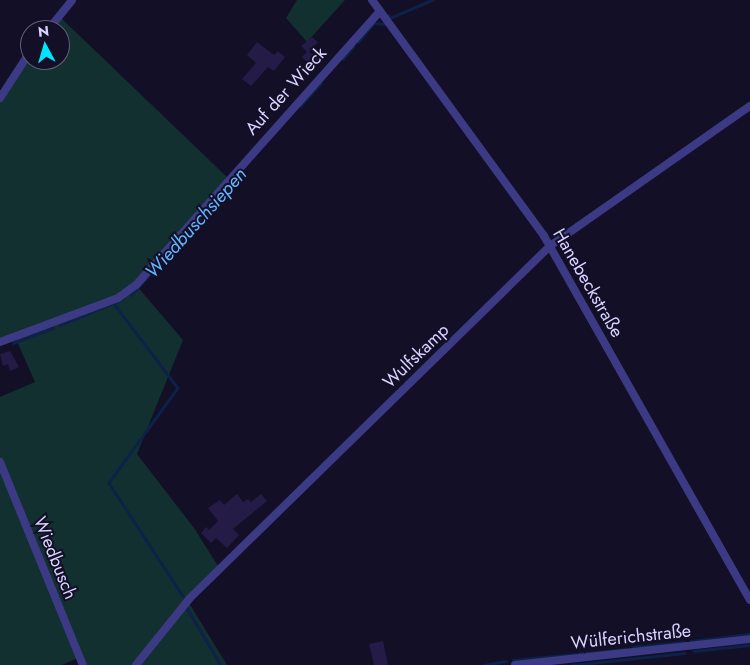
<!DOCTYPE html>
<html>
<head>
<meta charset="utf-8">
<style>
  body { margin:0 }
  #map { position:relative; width:750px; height:665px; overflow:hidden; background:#130f26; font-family:Jost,sans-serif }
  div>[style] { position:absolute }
  .green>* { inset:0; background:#12302f }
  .stream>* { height:2.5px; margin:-1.25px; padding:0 1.25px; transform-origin:1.25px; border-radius:1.25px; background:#0c2248 }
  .building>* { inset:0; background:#241b47 }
  .street>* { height:8px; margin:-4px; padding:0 4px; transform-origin:4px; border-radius:4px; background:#3d3a85 }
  span { translate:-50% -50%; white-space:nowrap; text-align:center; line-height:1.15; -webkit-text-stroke:4px #130f26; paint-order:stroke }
  .street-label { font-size:18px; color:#d9d4ff }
  .water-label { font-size:19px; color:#62b6ff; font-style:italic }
  .north { position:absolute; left:20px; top:20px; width:50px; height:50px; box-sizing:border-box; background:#130f26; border:1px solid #625e7d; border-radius:50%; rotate:354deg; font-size:14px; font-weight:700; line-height:20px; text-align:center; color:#d9d4ff }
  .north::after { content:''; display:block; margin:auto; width:18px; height:22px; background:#00e5ff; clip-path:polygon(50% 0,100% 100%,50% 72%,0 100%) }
</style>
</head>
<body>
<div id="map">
  <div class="green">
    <i style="clip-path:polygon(297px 0,345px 0,307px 42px,286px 18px)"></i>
    <i style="clip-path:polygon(59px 16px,229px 179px,136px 285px,183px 340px,137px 454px,194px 528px,218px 566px,189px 603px,227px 665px,84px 665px,80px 657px,62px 665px,0 665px,0 397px,35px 382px,15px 337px,0 342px,0 98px,30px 52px,30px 60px,60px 60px,60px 30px,48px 30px)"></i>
  </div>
  <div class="stream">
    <i style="left:389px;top:15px;width:3px;rotate:72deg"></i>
    <i style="left:390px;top:18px;width:46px;rotate:-23.2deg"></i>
    <i style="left:358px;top:42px;width:25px;rotate:-50deg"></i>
    <i style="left:374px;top:23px;width:10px;rotate:6deg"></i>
    <i style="left:343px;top:59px;width:16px;rotate:-50deg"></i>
    <i style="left:300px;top:106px;width:31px;rotate:-48deg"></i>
    <i style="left:131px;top:295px;width:149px;rotate:-48deg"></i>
    <i style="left:115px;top:305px;width:104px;rotate:52.8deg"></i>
    <i style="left:178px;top:388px;width:117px;rotate:126deg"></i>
    <i style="left:109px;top:483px;width:135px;rotate:56.8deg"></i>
    <i style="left:60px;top:325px;width:68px;rotate:-22.4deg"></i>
    <i style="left:13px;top:343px;width:43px;rotate:-20.6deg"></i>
    <i style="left:187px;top:608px;width:66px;rotate:59.2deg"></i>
    <i style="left:691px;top:641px;width:59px;rotate:-6.8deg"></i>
    <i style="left:633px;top:647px;width:51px;rotate:-5.6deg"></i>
    <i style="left:694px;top:651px;width:56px;rotate:-6.1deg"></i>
    <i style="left:513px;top:660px;width:113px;rotate:-5.6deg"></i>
    <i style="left:484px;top:665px;width:22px;rotate:-10deg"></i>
    <i style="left:572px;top:665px;width:113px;rotate:-6.1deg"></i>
  </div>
  <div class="building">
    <i style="clip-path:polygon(312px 37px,318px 42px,309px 52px,317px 58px,326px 54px,313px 68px,302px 57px,307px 52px,301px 46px)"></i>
    <i style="clip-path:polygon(257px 42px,274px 55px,278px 51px,285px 57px,274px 71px,268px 67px,251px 86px,242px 79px,256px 63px,247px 55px)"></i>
    <i style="clip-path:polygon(10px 351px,19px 367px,10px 371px,8px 364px,3px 366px,0 354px)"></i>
    <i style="clip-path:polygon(237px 494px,243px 502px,248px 499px,251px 502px,261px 494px,267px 501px,233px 529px,239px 535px,227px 548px,216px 538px,211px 543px,201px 533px,206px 527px,209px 530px,218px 521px,208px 508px,220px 500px,224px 505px)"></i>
    <i style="clip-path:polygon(383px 641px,388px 665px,374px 665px,369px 644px)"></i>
  </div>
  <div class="street">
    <i style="left:372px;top:0;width:292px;rotate:53.9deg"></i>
    <i style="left:544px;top:236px;width:418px;rotate:60.5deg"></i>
    <i style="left:48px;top:30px;width:38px;rotate:-51deg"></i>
    <i style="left:0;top:98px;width:55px;rotate:-56.9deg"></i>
    <i style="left:0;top:342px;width:126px;rotate:-20.4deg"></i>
    <i style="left:118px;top:298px;width:22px;rotate:-36deg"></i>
    <i style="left:136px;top:285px;width:367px;rotate:-48.3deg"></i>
    <i style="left:0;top:462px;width:219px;rotate:67.8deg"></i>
    <i style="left:136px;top:665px;width:86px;rotate:-51.1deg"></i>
    <i style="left:190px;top:598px;width:503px;rotate:-44.36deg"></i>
    <i style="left:550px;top:246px;width:244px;rotate:-35deg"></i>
    <i style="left:515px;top:665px;width:236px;rotate:-6.3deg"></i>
  </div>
  <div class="street-label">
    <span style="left:286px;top:91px;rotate:-48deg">Auf der Wieck</span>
    <span style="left:588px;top:283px;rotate:60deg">Hanebeckstraße</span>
    <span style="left:416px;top:356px;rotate:-44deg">Wulfskamp</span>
    <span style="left:55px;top:558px;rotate:68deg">Wiedbusch</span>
    <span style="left:631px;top:637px;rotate:-6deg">Wülferichstraße</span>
  </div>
  <div class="water-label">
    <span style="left:196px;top:223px;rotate:-48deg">Wiedbuschsiepen</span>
  </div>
  <div class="north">N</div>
</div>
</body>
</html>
